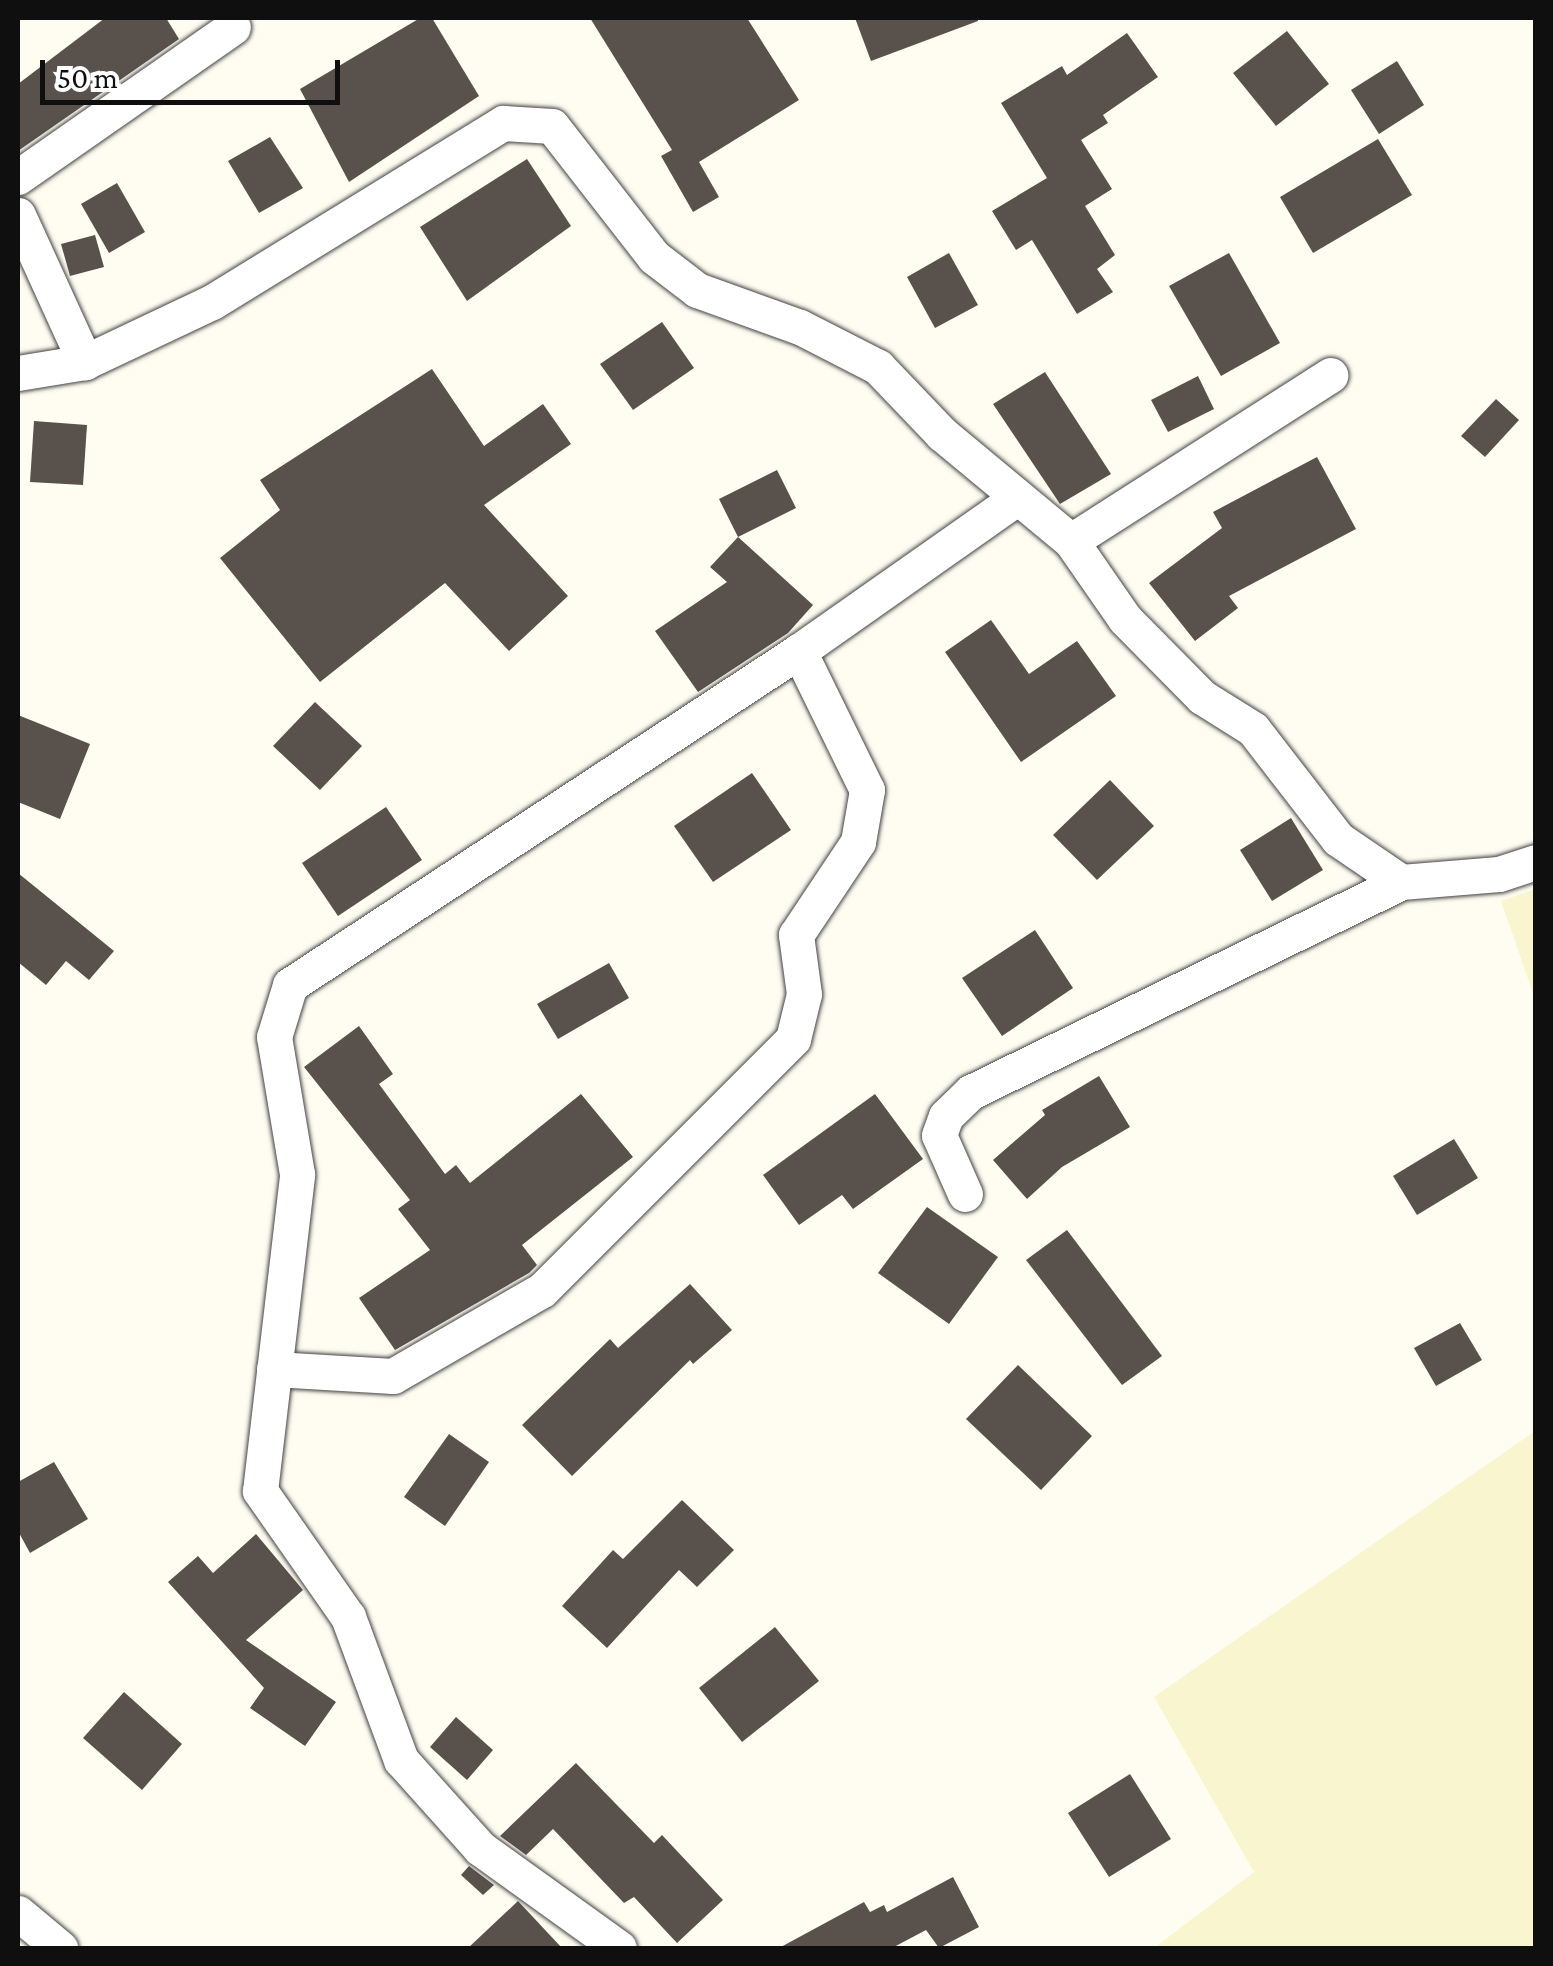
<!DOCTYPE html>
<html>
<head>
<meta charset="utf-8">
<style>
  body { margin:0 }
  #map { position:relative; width:1553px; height:1966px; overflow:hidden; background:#fffdf2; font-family:"Crimson Pro",serif }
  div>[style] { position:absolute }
  .farmland>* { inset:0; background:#f8f5cf }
  .building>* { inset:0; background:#59514b }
  .roads { filter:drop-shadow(0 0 2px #424242) drop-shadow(0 0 2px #424242) }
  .street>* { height:35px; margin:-17.5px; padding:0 17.5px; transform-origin:17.5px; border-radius:17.5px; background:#fff }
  span { translate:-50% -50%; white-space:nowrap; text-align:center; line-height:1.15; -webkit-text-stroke:10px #fff; paint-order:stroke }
  .frame { position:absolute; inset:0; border:20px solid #0f0f0f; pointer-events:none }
  .scale { position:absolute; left:40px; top:60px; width:300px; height:45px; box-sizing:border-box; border:5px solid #0f0f0f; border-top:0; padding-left:12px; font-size:30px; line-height:35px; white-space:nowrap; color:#0f0f0f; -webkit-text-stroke:8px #fff; paint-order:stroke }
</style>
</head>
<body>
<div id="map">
  <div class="farmland">
    <i style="clip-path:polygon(1535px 889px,1536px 890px,1535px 999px,1501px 901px)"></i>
    <i style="clip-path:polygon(1535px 1431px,1535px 1948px,1154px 1948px,1254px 1872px,1154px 1697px)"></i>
  </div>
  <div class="building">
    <i style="clip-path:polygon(105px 18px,166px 18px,179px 39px,18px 151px,18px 84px)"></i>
    <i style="clip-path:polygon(420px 18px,432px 18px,479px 96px,349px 182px,300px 89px)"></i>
    <i style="clip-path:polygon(590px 18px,747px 18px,799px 100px,699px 162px,719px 197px,693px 212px,661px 156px,672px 150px)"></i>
    <i style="clip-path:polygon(855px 18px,978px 18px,978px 21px,871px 61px)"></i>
    <i style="clip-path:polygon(1287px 31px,1329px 84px,1276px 126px,1233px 73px)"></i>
    <i style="clip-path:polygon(1127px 33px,1158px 77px,1103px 115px,1108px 123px,1081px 140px,1112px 189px,1085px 206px,1115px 255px,1097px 269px,1113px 292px,1077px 314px,1032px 240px,1016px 250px,992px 211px,1047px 178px,1001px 103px,1062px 66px,1067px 75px)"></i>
    <i style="clip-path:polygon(1397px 61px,1424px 105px,1379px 134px,1351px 90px)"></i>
    <i style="clip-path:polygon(270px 137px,303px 188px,259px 213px,228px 161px)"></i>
    <i style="clip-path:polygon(1378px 139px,1412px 195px,1313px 253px,1280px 197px)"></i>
    <i style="clip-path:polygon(527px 159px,571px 226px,467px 301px,420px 227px)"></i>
    <i style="clip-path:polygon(117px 183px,145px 232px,109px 253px,81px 204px)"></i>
    <i style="clip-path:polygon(95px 235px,104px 267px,70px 276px,61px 244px)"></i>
    <i style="clip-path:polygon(949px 253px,978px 305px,935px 328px,907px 277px)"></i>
    <i style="clip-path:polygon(1229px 253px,1280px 343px,1221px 376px,1169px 286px)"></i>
    <i style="clip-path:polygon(662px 322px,694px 368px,633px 410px,600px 364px)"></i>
    <i style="clip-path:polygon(432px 369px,484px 446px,543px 404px,571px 444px,484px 505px,568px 596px,509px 651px,445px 583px,320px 682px,220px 558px,280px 510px,260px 480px)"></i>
    <i style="clip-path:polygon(1045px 372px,1111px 474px,1060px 504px,993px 404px)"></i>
    <i style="clip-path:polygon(1198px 376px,1214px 409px,1168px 432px,1151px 400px)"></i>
    <i style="clip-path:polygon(1496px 399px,1519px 420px,1485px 457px,1461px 436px)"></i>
    <i style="clip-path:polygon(34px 421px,87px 425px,83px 485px,30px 482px)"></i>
    <i style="clip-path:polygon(1317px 457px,1356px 529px,1229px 596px,1238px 608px,1195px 641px,1149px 583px,1222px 528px,1213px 512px)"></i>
    <i style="clip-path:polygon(777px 470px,796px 508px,738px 537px,719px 499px)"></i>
    <i style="clip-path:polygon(738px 537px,813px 605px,788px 633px,698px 692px,655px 631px,727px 582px,710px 567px)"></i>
    <i style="clip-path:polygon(991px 620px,1029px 674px,1077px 641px,1116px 696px,1021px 762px,945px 652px)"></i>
    <i style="clip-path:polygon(315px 702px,362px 746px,320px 790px,273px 746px)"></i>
    <i style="clip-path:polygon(18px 715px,90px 744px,60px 819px,18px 802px)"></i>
    <i style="clip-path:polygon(752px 773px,791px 830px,713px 882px,674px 826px)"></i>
    <i style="clip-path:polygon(1110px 780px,1154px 826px,1097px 880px,1053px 835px)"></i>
    <i style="clip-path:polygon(386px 807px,422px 860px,338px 916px,302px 863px)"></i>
    <i style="clip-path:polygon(1291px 818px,1323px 870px,1272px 901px,1240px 850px)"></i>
    <i style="clip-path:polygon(18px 873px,114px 951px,89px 980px,66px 961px,46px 985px,18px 962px)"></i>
    <i style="clip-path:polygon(1035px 930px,1073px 988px,1002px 1036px,962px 978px)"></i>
    <i style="clip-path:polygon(609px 963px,629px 998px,558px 1039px,537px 1004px)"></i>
    <i style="clip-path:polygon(359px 1026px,393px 1074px,379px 1084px,445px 1174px,456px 1165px,470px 1183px,581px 1094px,633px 1157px,522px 1245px,537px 1265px,529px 1273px,395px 1350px,359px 1298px,430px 1250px,398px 1209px,410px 1200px,304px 1067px)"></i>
    <i style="clip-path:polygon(1099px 1076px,1130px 1127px,1062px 1167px,1027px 1199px,993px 1160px,1045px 1115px,1042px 1110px)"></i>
    <i style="clip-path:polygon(875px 1094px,923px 1159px,853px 1209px,842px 1195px,799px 1225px,763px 1175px)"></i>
    <i style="clip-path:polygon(1454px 1139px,1478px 1178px,1417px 1215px,1393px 1176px)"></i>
    <i style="clip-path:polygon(927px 1207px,998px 1257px,949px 1324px,878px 1273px)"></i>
    <i style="clip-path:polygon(1067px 1230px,1162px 1356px,1122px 1385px,1026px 1260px)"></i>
    <i style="clip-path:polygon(690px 1284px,732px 1330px,693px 1364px,690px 1360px,572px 1476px,522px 1425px,610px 1339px,618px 1348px)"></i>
    <i style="clip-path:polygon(1460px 1323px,1482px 1360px,1436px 1386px,1414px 1348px)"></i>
    <i style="clip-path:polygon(1018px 1365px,1092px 1436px,1041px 1490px,966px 1419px)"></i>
    <i style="clip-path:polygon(449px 1434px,489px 1462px,445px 1526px,404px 1497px)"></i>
    <i style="clip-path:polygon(54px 1462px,88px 1519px,30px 1553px,18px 1531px,18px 1482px)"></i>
    <i style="clip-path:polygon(682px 1500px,734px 1550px,697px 1587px,679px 1570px,607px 1648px,562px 1606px,613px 1550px,623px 1559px)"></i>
    <i style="clip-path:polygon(256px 1534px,303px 1590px,246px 1640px,336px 1702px,305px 1746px,250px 1708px,264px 1688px,168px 1582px,198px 1556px,213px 1573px)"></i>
    <i style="clip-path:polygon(775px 1627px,819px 1681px,742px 1742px,699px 1688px)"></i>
    <i style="clip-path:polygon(124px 1692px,182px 1744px,142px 1790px,83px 1738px)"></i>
    <i style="clip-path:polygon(456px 1717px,493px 1750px,467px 1780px,430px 1747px)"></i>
    <i style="clip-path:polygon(576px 1763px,654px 1843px,662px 1835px,723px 1900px,677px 1943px,634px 1897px,624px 1903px,553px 1829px,526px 1855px,500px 1836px)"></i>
    <i style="clip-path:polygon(1130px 1774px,1171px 1839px,1109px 1877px,1068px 1813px)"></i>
    <i style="clip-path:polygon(469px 1866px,494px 1885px,483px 1895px,461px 1875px)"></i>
    <i style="clip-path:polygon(953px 1877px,979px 1927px,939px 1948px,926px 1930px,892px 1948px,779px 1948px,864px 1902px,870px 1912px,884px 1905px,887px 1912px)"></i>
    <i style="clip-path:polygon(518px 1901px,562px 1948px,468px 1948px)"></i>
  </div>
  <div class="roads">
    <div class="street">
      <i style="left:18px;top:177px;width:262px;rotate:-34.9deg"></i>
      <i style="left:18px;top:215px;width:162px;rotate:65.5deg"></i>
      <i style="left:18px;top:373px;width:68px;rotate:-9.3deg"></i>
      <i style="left:85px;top:362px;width:140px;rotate:-25.3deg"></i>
      <i style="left:212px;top:302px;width:342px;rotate:-31.6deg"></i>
      <i style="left:503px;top:123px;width:49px;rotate:3.5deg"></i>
      <i style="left:552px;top:126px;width:166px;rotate:52.1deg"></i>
      <i style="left:654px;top:257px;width:54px;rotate:37.5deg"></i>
      <i style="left:697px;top:290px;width:109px;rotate:19.8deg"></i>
      <i style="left:800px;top:327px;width:88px;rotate:27.1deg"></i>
      <i style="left:878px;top:367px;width:93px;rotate:46.3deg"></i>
      <i style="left:942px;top:434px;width:168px;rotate:39.7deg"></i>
      <i style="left:1071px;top:541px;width:95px;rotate:55.3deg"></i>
      <i style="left:1125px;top:619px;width:110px;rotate:45.4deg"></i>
      <i style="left:1202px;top:697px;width:60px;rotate:32.1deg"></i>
      <i style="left:1253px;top:729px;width:139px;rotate:52.3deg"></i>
      <i style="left:1338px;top:839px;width:76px;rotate:34.3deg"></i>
      <i style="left:1401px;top:882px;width:98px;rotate:-4.7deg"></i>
      <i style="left:1499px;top:874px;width:39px;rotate:-18deg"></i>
      <i style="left:1071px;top:541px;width:308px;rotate:-32.6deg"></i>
      <i style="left:965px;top:1194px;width:64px;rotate:-113.8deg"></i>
      <i style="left:939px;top:1135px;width:20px;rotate:-70deg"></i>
      <i style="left:946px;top:1116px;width:35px;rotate:-44deg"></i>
      <i style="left:971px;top:1092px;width:479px;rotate:-26deg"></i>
      <i style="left:274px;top:1369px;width:119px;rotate:3.4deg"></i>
      <i style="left:393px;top:1376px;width:172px;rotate:-30deg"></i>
      <i style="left:542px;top:1290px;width:355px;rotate:-45deg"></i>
      <i style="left:793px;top:1039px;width:46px;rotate:-76.3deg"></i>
      <i style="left:804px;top:994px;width:60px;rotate:-97.7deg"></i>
      <i style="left:796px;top:935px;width:112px;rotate:-56.3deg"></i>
      <i style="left:858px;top:842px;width:53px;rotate:-80.2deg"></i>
      <i style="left:867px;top:790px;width:155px;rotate:-116.1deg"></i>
      <i style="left:18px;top:1913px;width:55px;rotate:39.8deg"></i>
      <i style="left:619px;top:1948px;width:171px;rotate:-144.3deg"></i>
      <i style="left:480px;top:1848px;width:118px;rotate:-131.9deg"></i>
      <i style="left:401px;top:1760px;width:153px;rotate:-110.3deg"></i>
      <i style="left:348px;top:1617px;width:154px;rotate:-124.9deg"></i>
      <i style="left:260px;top:1491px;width:319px;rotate:-83.3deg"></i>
      <i style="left:297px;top:1174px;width:139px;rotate:-99.5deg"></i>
      <i style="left:274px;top:1037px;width:54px;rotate:-72.9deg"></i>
      <i style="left:290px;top:985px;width:609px;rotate:-33.27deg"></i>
      <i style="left:799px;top:651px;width:266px;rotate:-35.1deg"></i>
    </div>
  </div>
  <div class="frame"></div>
  <div class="scale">50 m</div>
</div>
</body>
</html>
